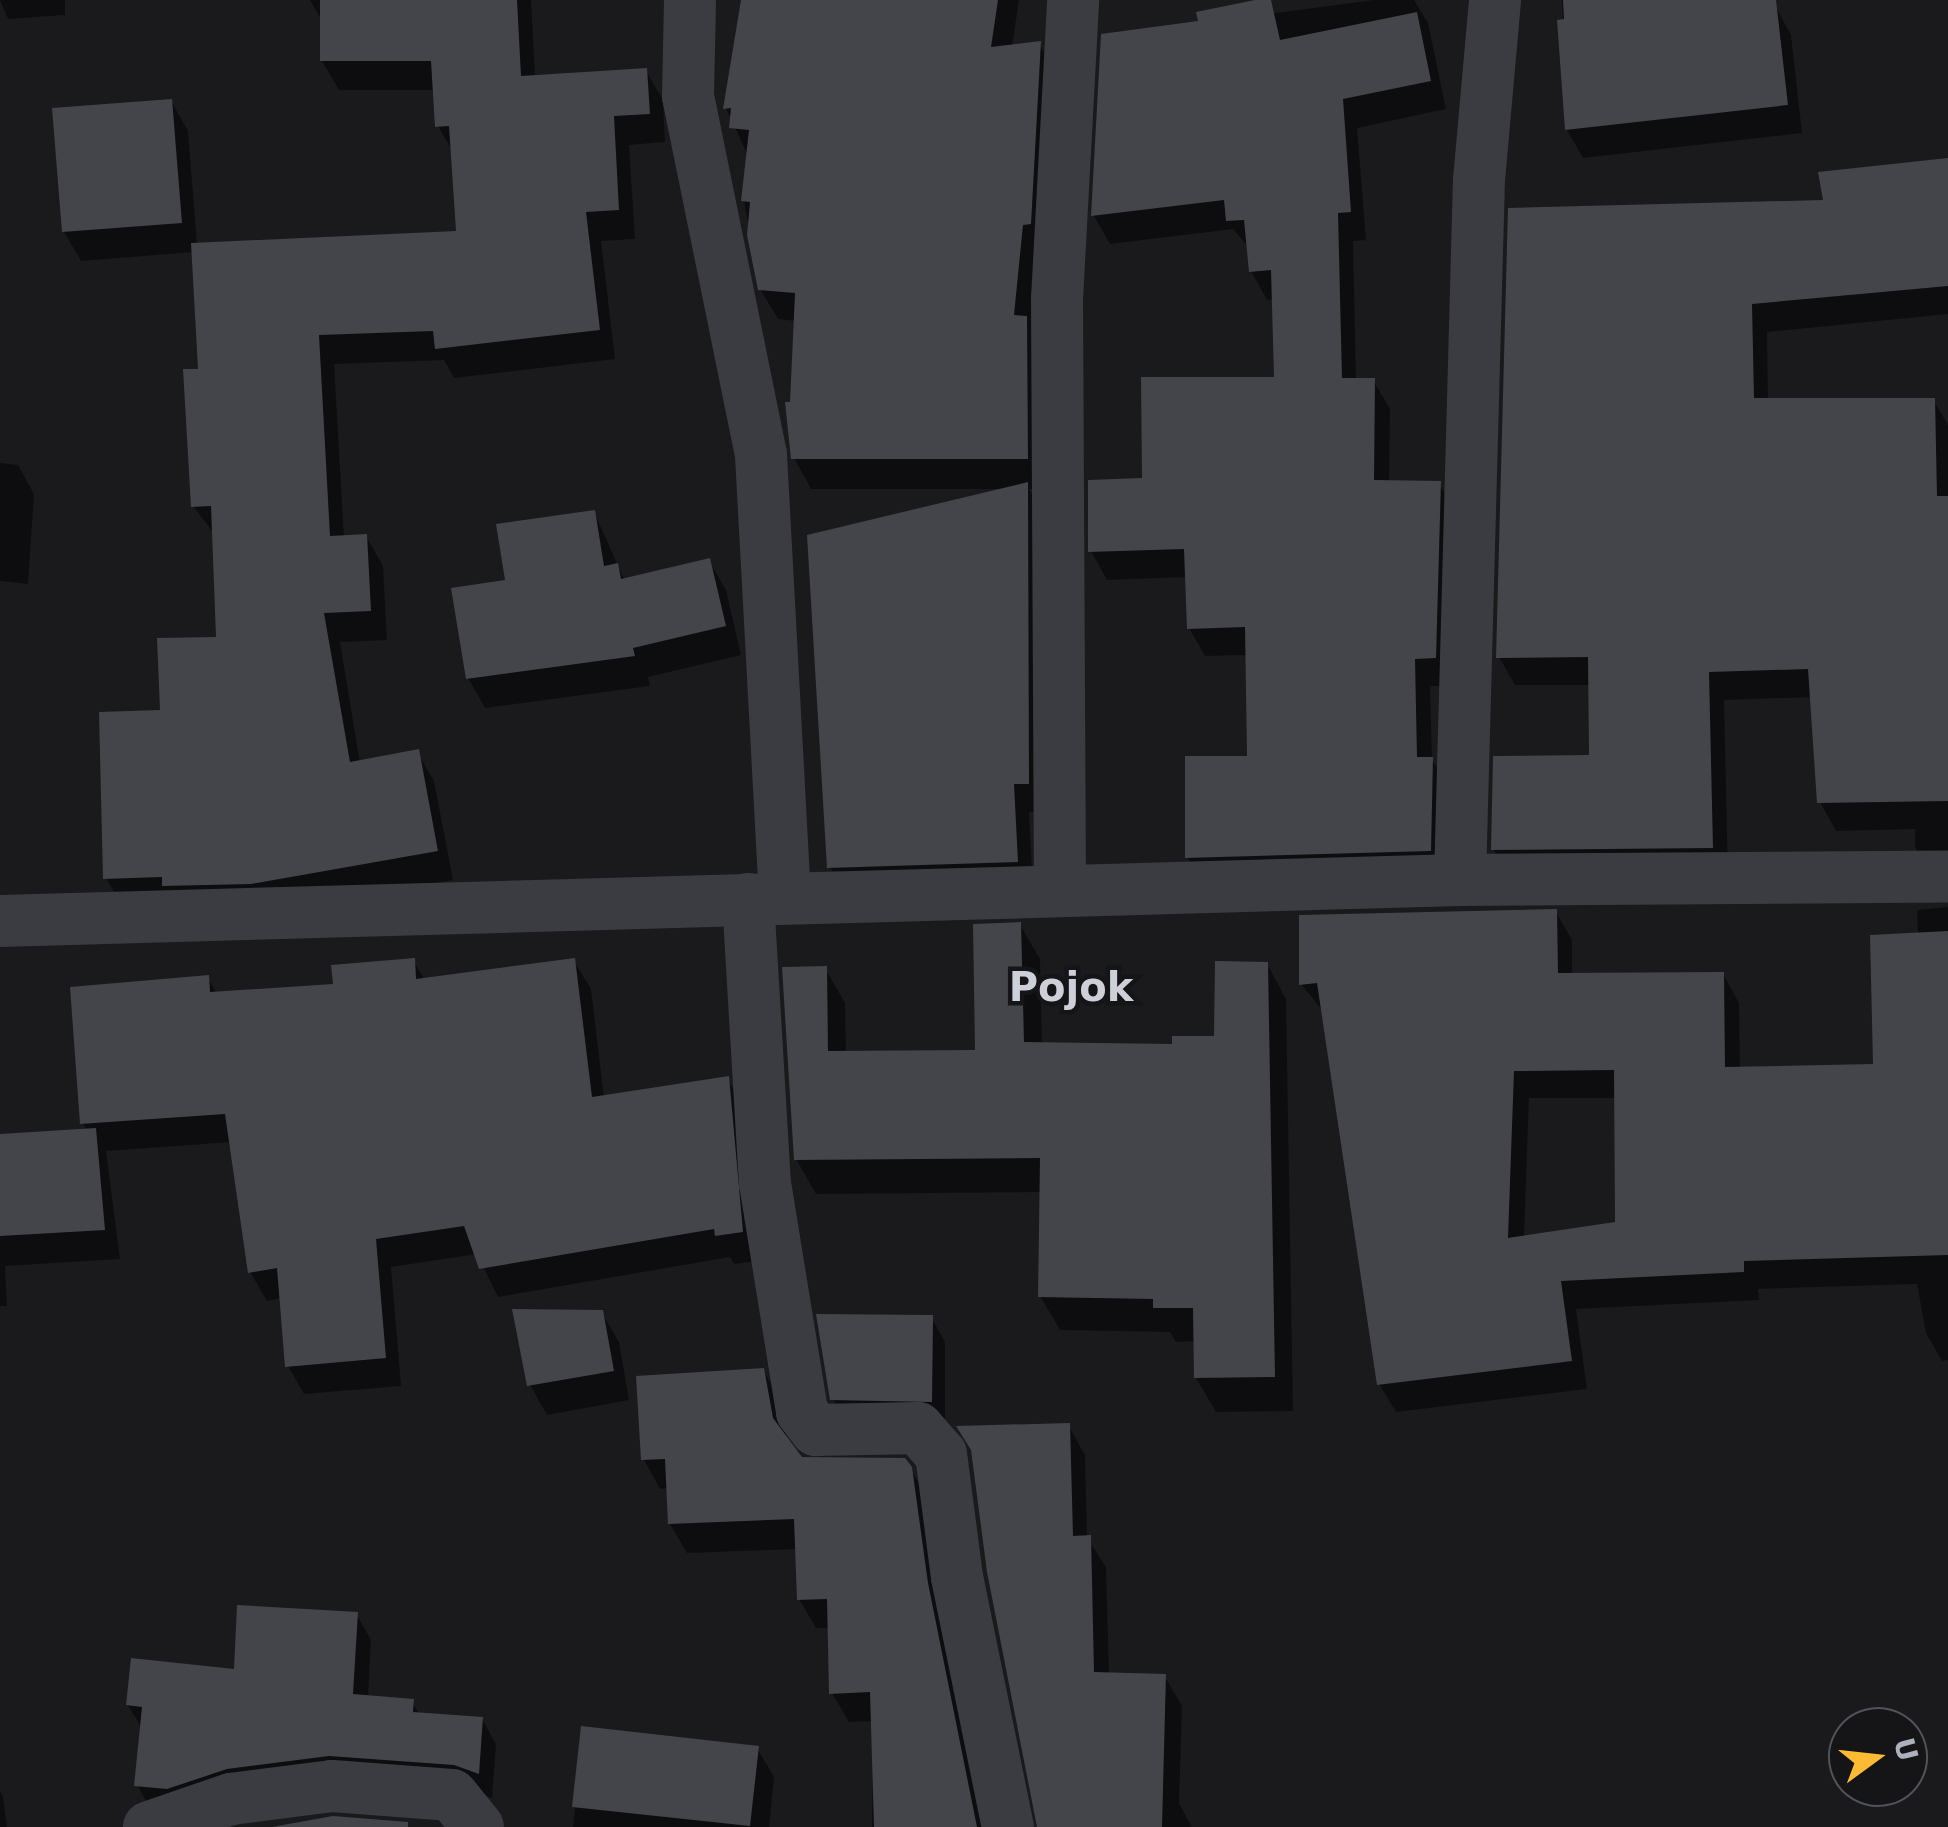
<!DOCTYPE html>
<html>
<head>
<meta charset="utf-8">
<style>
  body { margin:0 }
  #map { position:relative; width:1948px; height:1827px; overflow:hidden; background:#1a1a1d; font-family:"DejaVu Sans",sans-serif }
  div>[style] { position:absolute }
  .shadow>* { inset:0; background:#0007 }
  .building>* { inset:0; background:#44454a }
  .street>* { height:52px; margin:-26px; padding:0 26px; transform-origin:26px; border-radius:26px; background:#3b3c42 }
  span { translate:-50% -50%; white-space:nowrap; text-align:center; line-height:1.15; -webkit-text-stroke:9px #151518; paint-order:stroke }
  .quarter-label { font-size:40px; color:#cdd0d8; font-weight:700 }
  .north { position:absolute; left:1828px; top:1707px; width:100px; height:100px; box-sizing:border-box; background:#151518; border:2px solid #51535a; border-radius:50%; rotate:75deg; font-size:28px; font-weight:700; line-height:40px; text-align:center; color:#acb1bd }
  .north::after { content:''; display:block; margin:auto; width:35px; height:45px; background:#fcbb32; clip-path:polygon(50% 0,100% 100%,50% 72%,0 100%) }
</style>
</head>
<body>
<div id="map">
  <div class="shadow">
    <i style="clip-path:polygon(0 0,65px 0,65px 15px,8px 19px)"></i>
    <i style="clip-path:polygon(310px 0,531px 0,535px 78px,646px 71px,663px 100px,665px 142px,629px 145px,635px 239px,601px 241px,615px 359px,454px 378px,444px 360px,334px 364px,344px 537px,366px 536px,383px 566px,387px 640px,340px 642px,360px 763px,417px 752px,434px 781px,453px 880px,269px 913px,123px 908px,106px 878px,162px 712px,219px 639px,215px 535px,193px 506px,201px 371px,194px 252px,81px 261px,64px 232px,171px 101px,188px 131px,197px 245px,458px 234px,454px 154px,438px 126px,435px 90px,339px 90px,322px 61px,322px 21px)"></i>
    <i style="clip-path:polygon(744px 0,1019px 0,1012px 47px,1039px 44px,1057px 74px,1044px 489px,1029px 489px,1043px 513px,1044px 812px,1029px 812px,1033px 890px,846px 895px,830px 867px,1002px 489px,811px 489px,794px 458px,796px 321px,778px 319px,760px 289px,744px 201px,748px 156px,726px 108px)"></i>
    <i style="clip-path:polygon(1374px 0,1414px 0,1428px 23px,1446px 109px,1357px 128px,1366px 240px,1353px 241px,1356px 380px,1373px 380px,1390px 409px,1389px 483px,1439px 484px,1456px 512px,1451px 686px,1430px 686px,1432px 759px,1448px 788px,1446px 879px,1204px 885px,1187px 857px,1249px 758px,1248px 655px,1205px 656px,1189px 628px,1187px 577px,1107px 580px,1091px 551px,1144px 480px,1276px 380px,1274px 299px,1267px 300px,1251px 271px,1249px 248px,1233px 229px,1110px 244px,1094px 216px,1104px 36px)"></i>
    <i style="clip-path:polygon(1562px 0,1772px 0,1791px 35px,1802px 133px,1583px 158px,1567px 130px)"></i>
    <i style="clip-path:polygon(1948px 161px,1948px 314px,1767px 332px,1768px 400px,1934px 401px,1948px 425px,1948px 876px,1932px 875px,1915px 847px,1915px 829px,1836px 831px,1820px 802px,1813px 697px,1724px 700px,1728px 876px,1510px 877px,1493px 849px,1592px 757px,1591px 685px,1515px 685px,1499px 657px,1511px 210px,1825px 202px)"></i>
    <i style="clip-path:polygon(0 463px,18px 465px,34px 494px,28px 584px,0 581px)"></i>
    <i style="clip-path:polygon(594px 512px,625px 581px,709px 561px,726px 590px,741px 655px,648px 677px,650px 686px,485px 708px,468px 678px,508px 582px)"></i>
    <i style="clip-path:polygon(evenodd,1948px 907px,1948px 1360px,1942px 1361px,1926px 1333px,1917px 1284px,1758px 1289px,1759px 1300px,1576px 1309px,1587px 1389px,1396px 1412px,1379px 1384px,1324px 1012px,1301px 984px,1556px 912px,1572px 940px,1572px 975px,1723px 974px,1739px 1003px,1740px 1069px,1876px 1066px,1918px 935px,1917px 910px,1948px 907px,1529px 1098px,1617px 1098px,1617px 1224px,1524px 1238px,1529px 1098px)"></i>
    <i style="clip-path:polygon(1020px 925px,1040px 959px,1042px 1045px,1174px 1047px,1216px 1039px,1267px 964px,1286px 999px,1293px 1411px,1216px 1412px,1196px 1378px,1196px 1341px,1176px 1342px,1170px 1332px,1060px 1330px,1040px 1296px,1042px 1192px,816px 1194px,796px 1159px,825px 968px,845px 1003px,846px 1054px,978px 1053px)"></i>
    <i style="clip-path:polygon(413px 960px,425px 980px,574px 961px,591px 989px,604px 1098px,727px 1079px,744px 1107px,757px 1261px,734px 1264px,730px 1257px,498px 1297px,477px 1254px,391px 1267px,401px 1386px,304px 1394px,288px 1366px,282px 1298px,267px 1301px,250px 1272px,232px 1142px,106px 1151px,120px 1259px,5px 1266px,7px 1306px,0 1306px,0 1134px,87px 1131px,83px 1123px,208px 978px,217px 994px,336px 987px)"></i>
    <i style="clip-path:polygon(602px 1313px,619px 1342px,629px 1400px,547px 1415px,530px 1385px)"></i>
    <i style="clip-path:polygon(931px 1317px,945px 1342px,945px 1426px,847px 1424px,833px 1399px)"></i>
    <i style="clip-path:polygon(763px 1370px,780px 1400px,787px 1440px,801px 1459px,910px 1468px,928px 1499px,986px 1827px,872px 1827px,873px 1721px,849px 1722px,832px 1693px,830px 1628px,816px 1628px,799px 1599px,798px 1549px,687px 1553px,670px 1524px,669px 1488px,660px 1489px,644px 1460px)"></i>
    <i style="clip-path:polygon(1068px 1425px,1085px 1455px,1087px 1538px,1106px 1567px,1109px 1675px,1165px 1677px,1182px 1706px,1179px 1803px,1192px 1827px,1038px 1827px)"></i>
    <i style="clip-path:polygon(357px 1615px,371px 1640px,368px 1698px,412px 1702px,420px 1715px,482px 1719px,496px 1744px,492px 1798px,470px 1789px,151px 1810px,137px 1785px,142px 1729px,128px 1705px,236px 1672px)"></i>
    <i style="clip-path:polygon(583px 1729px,757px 1748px,774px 1777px,769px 1827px,573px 1827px)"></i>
    <i style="clip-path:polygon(0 1791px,3px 1797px,7px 1827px,0 1827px)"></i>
  </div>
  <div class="building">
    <i style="clip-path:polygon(320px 0,517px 0,521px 76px,647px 68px,650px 114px,614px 116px,619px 210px,586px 212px,600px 330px,435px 349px,433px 331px,319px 335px,330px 536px,367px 534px,371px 611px,324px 613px,350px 762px,419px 749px,438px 851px,251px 884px,162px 886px,162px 877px,103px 879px,99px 712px,160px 710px,157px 638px,216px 637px,211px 506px,191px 507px,183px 369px,198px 369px,191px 243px,456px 231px,449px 126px,435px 127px,431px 61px,320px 61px)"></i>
    <i style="clip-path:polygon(741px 0,998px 0,991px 47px,1041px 41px,1031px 224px,1023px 225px,1014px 315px,1027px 316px,1028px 459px,791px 459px,785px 402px,790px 402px,795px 293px,758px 290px,747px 235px,750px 202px,741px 201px,749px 130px,729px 128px,731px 108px,723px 109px)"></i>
    <i style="clip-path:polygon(1255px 0,1271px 0,1280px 40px,1417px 12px,1431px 81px,1343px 99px,1351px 212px,1338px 213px,1342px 378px,1375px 378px,1374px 480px,1441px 481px,1436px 658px,1415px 659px,1417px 757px,1433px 757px,1431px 851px,1185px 858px,1185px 756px,1247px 756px,1245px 627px,1187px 629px,1184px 549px,1088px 552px,1088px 480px,1142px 478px,1141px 377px,1274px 377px,1271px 270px,1249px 272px,1244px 220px,1226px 221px,1224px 200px,1091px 216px,1101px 34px,1198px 21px,1196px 12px)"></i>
    <i style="clip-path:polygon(1563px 0,1776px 0,1788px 105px,1565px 130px,1557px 20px,1564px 19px)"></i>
    <i style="clip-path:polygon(172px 99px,182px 223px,62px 232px,52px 108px)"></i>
    <i style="clip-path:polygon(1948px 158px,1948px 286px,1752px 304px,1754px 398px,1935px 398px,1937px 496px,1948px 496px,1948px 801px,1817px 803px,1808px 669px,1709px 672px,1713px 848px,1491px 850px,1493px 756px,1589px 755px,1588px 657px,1496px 658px,1508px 208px,1823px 200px,1818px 172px)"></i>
    <i style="clip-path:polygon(1028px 482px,1029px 784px,1014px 784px,1018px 862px,827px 868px,807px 535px)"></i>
    <i style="clip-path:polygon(595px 510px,604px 566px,618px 563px,621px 579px,710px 558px,726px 626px,633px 648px,635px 656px,466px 679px,451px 588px,505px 580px,496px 524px)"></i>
    <i style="clip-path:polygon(evenodd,1557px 909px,1558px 973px,1724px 972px,1725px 1067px,1873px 1064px,1870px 935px,1948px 931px,1948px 1255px,1744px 1261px,1744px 1272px,1561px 1281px,1572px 1361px,1377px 1385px,1317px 983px,1299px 985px,1299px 915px,1557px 909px,1614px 1070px,1615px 1222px,1508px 1238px,1514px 1071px,1614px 1070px)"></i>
    <i style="clip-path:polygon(1021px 922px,1024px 1042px,1172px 1044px,1172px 1036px,1214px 1036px,1215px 961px,1268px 962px,1275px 1377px,1194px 1378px,1193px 1308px,1153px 1308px,1153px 1299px,1038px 1297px,1040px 1158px,794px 1160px,782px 967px,827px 966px,828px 1051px,975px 1050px,973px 924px)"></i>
    <i style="clip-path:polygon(415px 958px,416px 979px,575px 958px,592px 1097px,729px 1076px,743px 1232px,715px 1236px,714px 1229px,479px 1269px,464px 1226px,376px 1239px,386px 1358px,285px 1367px,277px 1268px,248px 1273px,225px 1114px,80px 1124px,70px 987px,209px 975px,210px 992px,333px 984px,331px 965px)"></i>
    <i style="clip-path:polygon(96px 1128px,105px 1230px,0 1236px,0 1134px)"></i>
    <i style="clip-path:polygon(512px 1309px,603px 1310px,614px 1371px,527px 1386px)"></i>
    <i style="clip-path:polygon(816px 1314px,933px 1315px,932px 1402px,830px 1400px)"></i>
    <i style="clip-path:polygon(764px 1368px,773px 1418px,802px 1457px,905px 1458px,912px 1467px,928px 1583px,977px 1827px,874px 1827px,870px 1692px,829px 1694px,827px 1599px,797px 1600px,794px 1519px,668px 1524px,665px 1459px,641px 1460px,636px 1376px)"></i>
    <i style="clip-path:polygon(1070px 1423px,1073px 1536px,1091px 1535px,1094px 1672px,1166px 1674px,1162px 1827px,1037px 1827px,987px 1572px,971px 1450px,956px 1426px)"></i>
    <i style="clip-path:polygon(237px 1605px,358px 1612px,353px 1694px,414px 1699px,413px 1712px,483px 1717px,479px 1774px,454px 1765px,329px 1756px,227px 1769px,167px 1789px,134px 1786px,142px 1707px,126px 1705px,131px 1658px,234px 1669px)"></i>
    <i style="clip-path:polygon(581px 1726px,759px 1746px,750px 1826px,572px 1807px)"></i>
    <i style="clip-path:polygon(333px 1816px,408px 1822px,408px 1827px,272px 1827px)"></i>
  </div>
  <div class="street">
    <i style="left:690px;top:0;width:96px;rotate:91.2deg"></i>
    <i style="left:688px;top:96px;width:366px;rotate:78.5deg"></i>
    <i style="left:761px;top:455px;width:443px;rotate:86.9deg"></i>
    <i style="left:1460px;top:880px;width:700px;rotate:-88.45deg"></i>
    <i style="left:1479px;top:180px;width:181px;rotate:-84.9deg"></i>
    <i style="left:1060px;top:891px;width:592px;rotate:-90.29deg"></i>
    <i style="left:1057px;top:299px;width:299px;rotate:-86.9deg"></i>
    <i style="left:748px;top:899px;width:285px;rotate:86.6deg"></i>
    <i style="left:765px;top:1183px;width:232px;rotate:80.8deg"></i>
    <i style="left:802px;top:1412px;width:23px;rotate:52deg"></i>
    <i style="left:816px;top:1430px;width:102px;rotate:-1.1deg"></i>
    <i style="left:918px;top:1428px;width:35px;rotate:49deg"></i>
    <i style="left:941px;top:1454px;width:124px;rotate:82.6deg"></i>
    <i style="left:957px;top:1577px;width:255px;rotate:78.5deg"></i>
    <i style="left:0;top:921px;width:1461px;rotate:-1.61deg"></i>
    <i style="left:1460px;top:880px;width:488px;rotate:-0.4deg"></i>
    <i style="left:149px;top:1827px;width:87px;rotate:-18.9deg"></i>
    <i style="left:231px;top:1799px;width:102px;rotate:-7.3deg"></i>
    <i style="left:332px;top:1786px;width:120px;rotate:4.3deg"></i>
    <i style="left:452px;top:1795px;width:41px;rotate:50.9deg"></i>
  </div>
  <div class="quarter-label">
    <span style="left:1071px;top:987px">Pojok</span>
  </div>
  <div class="north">U</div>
</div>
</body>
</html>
